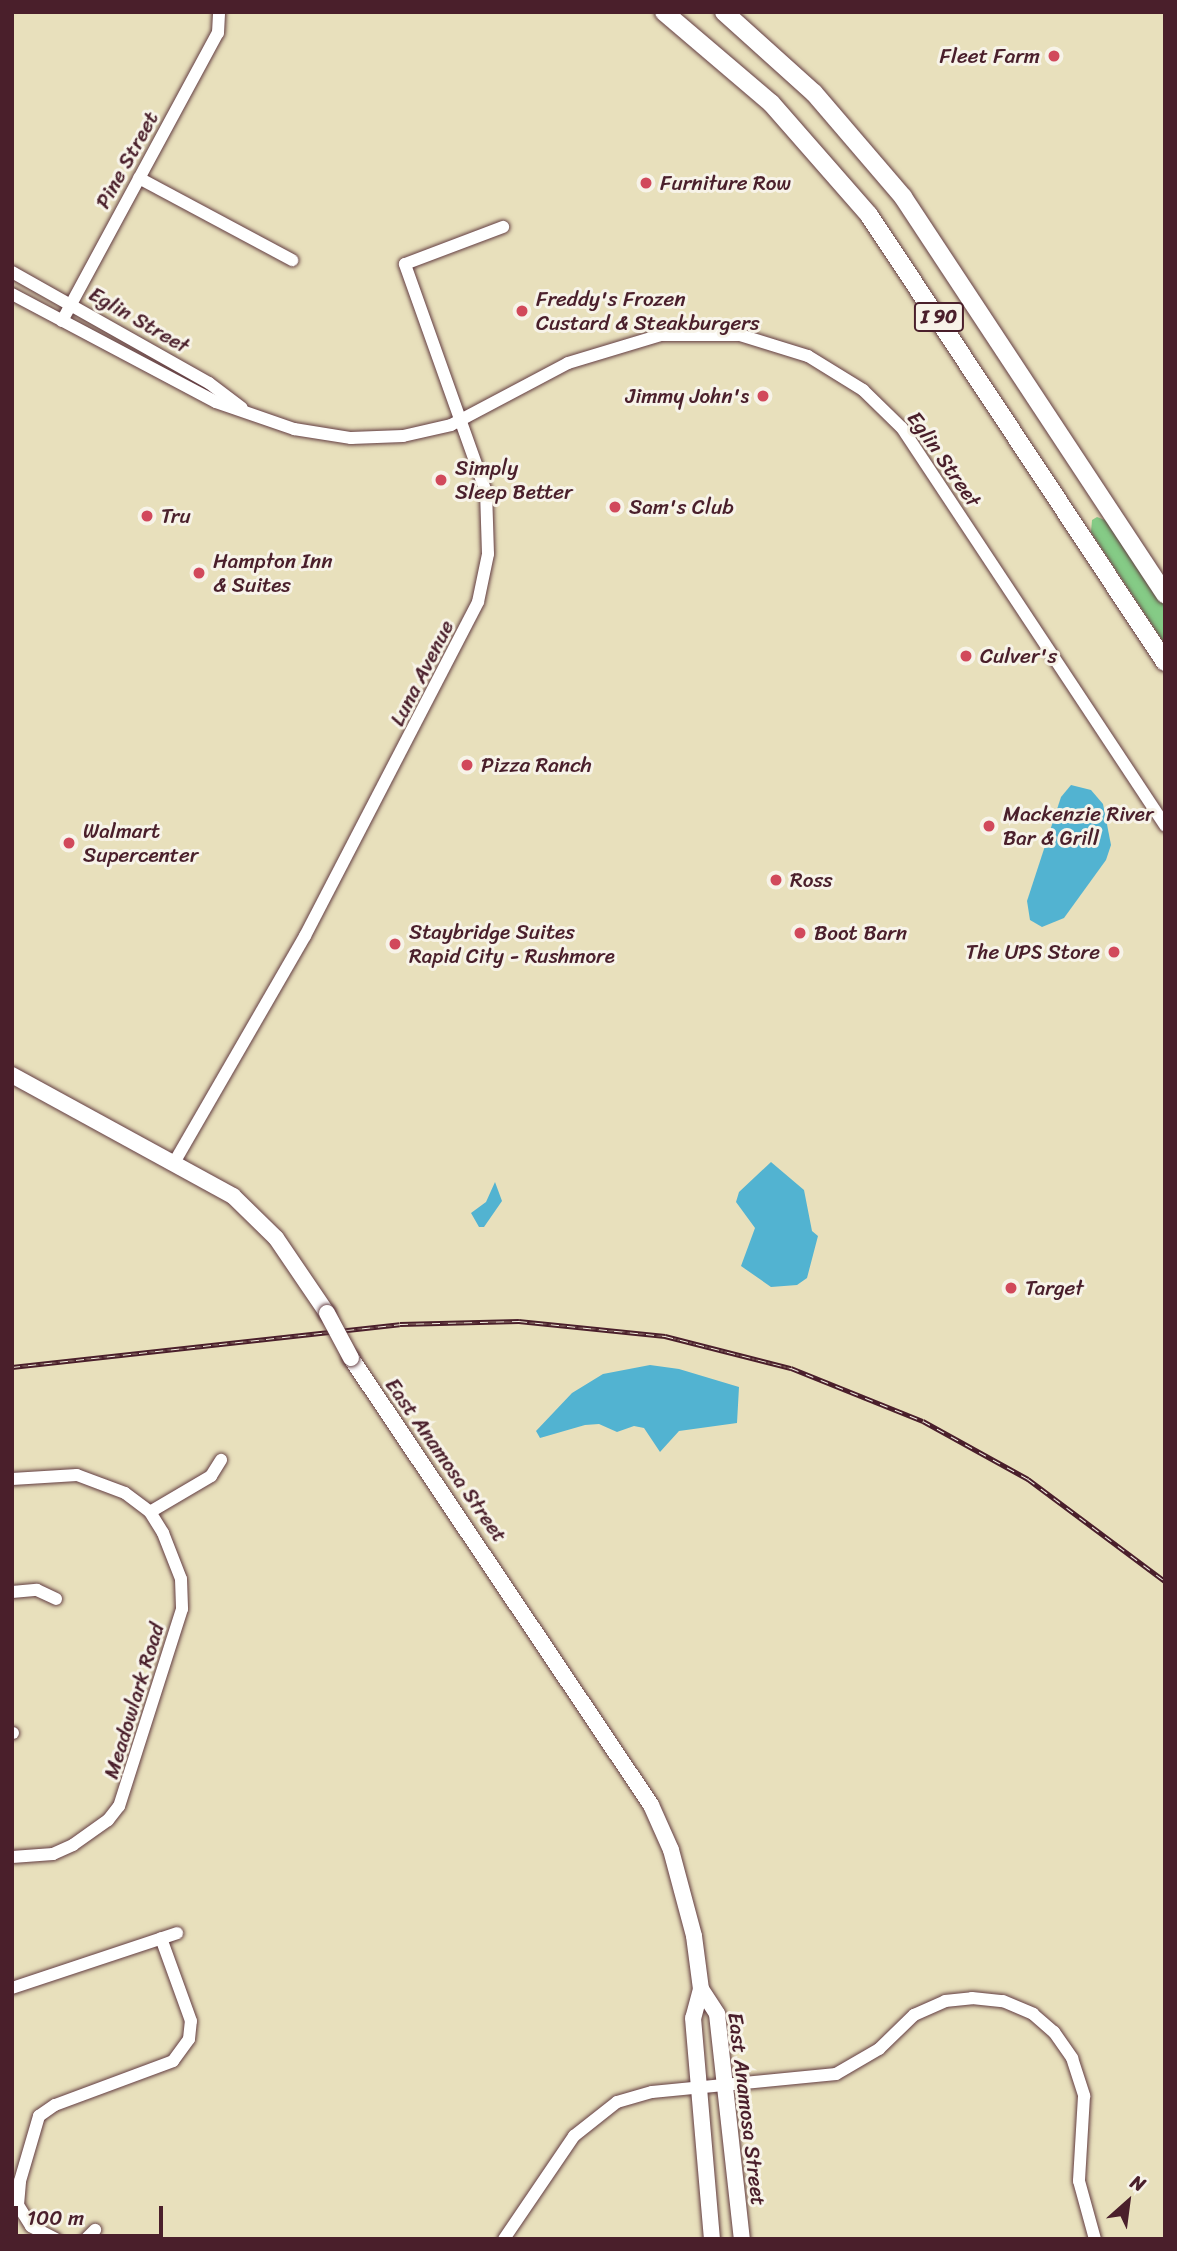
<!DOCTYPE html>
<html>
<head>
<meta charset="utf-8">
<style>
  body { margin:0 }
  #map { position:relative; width:1177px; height:2251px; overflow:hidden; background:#e8e0bc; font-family:Sriracha,sans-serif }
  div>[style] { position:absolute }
  .green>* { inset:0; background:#85cb86 }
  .water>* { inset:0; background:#52b3d1 }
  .roads { filter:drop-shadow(0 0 2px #623c41) drop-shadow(0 0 2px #623c41) }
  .minor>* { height:12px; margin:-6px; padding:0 6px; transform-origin:6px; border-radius:6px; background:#fff }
  .major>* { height:16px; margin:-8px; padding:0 8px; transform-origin:8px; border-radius:8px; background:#fff }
  .highway>* { height:18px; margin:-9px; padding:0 9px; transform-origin:9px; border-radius:9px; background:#fff }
  .rail>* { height:5px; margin-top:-2.5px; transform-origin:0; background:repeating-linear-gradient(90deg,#f7f3e8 0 8px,#4a1f2b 0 16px); box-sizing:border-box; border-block:2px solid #4a1f2b }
  .bridges { filter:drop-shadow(0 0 2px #623c41) drop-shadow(0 0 2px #623c41) }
  .major-bridge>* { height:16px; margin:-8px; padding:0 8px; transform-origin:8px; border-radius:8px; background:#fff }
  .dots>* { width:19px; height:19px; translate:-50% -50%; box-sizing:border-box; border:4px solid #f7f3e8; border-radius:50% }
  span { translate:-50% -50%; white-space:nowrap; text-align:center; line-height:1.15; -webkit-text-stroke:6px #f7f3e8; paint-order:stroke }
  .shield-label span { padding:2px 5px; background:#f7f3e8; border:2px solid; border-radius:5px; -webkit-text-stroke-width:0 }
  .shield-label { font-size:19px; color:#4a1f2b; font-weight:700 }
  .poi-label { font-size:21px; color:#4a1f2b }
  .right { translate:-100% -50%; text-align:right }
  .left { translate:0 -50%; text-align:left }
  .street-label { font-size:21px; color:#4a1f2b }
  .frame { position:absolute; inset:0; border:14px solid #4a1f2b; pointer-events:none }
  .north { position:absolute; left:1093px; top:2167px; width:70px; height:70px; -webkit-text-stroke:5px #f7f3e8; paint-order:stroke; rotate:28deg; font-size:19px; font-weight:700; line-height:28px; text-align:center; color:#4a1f2b }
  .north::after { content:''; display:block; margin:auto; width:24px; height:32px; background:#4a1f2b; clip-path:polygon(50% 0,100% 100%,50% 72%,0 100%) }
  .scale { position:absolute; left:14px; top:2206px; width:149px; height:32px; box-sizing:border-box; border:4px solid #4a1f2b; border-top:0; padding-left:9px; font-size:21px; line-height:24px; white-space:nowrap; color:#4a1f2b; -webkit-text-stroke:5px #f7f3e8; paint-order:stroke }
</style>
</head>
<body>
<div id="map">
  <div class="green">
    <i style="clip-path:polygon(1097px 517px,1110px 522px,1165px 605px,1165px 644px,1091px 532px,1092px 520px)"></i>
  </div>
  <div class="water">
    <i style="clip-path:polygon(1071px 785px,1091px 790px,1103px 804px,1111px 845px,1106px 860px,1064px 918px,1042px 927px,1030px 920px,1027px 901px,1061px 797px)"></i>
    <i style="clip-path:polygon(771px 1162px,804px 1190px,812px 1231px,818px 1236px,807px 1278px,797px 1285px,771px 1287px,741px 1266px,755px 1228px,736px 1202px,739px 1192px)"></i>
    <i style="clip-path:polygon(495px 1182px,502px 1201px,484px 1227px,479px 1227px,471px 1213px,486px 1202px)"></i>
    <i style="clip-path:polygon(650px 1365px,679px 1369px,739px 1387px,737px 1423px,679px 1431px,660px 1452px,644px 1428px,634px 1426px,617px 1432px,599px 1424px,585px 1425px,540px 1438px,536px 1431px,572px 1393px,603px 1374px)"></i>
  </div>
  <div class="roads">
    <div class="minor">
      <i style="left:139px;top:178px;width:174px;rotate:28.2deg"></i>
      <i style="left:12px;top:272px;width:226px;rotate:29.4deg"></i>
      <i style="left:209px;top:383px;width:41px;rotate:37.1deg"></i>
      <i style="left:12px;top:294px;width:231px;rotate:27.9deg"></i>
      <i style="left:216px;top:402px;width:83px;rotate:19.1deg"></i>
      <i style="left:294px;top:429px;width:58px;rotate:9deg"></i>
      <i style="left:351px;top:438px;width:52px;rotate:-2.2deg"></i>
      <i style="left:403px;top:436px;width:49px;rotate:-12.9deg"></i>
      <i style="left:451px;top:425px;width:132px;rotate:-27.9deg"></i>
      <i style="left:568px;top:363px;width:97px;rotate:-16.8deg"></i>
      <i style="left:661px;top:335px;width:79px"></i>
      <i style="left:740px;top:335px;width:71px;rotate:17.2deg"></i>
      <i style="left:808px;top:356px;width:65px;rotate:31.7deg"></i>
      <i style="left:863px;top:390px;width:54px;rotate:44.3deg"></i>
      <i style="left:902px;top:428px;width:477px;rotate:56.5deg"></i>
      <i style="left:62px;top:321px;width:328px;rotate:-61.6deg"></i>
      <i style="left:218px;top:33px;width:21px;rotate:-87deg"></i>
      <i style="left:175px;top:1161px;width:260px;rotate:-60deg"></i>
      <i style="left:305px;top:936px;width:376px;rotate:-62.6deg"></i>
      <i style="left:478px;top:602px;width:49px;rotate:-78.2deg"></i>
      <i style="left:488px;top:554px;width:62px;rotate:-91.8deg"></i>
      <i style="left:486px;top:492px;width:242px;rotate:-109.6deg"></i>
      <i style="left:405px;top:264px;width:105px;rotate:-20.7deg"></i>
      <i style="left:12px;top:1479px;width:65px;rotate:-3.5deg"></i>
      <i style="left:77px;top:1475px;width:51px;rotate:20.6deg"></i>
      <i style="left:125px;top:1493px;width:31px;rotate:37deg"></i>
      <i style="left:150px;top:1512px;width:25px;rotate:58deg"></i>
      <i style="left:163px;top:1533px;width:49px;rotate:68.6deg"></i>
      <i style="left:181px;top:1579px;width:30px;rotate:88deg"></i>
      <i style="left:182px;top:1609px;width:207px;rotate:107.7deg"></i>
      <i style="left:119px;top:1806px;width:18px;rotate:128deg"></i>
      <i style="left:108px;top:1820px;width:43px;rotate:144.5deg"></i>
      <i style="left:73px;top:1845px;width:22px;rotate:156deg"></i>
      <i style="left:53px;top:1854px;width:41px;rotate:175.8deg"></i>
      <i style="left:150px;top:1512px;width:71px;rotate:-30.5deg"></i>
      <i style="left:211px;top:1476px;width:19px;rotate:-58deg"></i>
      <i style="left:12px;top:1592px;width:25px;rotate:-5deg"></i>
      <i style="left:37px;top:1590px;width:21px;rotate:25deg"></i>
      <i style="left:12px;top:1733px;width:1px"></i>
      <i style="left:12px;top:1988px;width:174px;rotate:-18.4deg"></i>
      <i style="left:56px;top:2239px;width:28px;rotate:-153deg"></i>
      <i style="left:31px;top:2226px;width:25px;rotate:-122deg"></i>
      <i style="left:18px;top:2205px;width:24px;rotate:-85deg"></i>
      <i style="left:20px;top:2181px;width:68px;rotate:-73.7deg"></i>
      <i style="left:39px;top:2116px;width:19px;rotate:-35deg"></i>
      <i style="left:55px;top:2105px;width:126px;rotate:-20.4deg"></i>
      <i style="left:173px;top:2061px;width:27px;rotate:-54deg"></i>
      <i style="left:189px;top:2039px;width:18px;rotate:-84deg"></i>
      <i style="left:191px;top:2021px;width:88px;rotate:-109.9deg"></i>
      <i style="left:86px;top:2239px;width:13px;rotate:-45deg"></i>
      <i style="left:504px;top:2239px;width:125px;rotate:-55.8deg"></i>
      <i style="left:574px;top:2136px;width:55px;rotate:-38.3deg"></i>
      <i style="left:617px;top:2102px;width:36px;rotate:-16deg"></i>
      <i style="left:652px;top:2092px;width:185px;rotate:-5.6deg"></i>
      <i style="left:836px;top:2074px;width:50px;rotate:-30.2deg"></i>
      <i style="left:879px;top:2049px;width:49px;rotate:-44.2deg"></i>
      <i style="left:914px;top:2015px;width:34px;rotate:-24deg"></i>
      <i style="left:945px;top:2001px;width:27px;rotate:-6deg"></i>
      <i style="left:972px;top:1998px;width:31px;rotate:6deg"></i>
      <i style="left:1003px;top:2001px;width:33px;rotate:23deg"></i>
      <i style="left:1033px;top:2014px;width:28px;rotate:41deg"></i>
      <i style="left:1054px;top:2032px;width:32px;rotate:55deg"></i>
      <i style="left:1072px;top:2058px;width:40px;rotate:72deg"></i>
      <i style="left:1084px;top:2096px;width:85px;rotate:93.4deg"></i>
      <i style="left:1079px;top:2181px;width:60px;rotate:74.6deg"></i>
    </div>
    <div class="major">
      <i style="left:12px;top:1075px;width:252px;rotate:28.7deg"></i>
      <i style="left:233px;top:1196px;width:60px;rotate:44.3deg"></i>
      <i style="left:276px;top:1238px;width:91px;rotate:55.8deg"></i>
      <i style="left:351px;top:1358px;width:538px;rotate:56.13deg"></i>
      <i style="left:651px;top:1805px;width:49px;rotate:66deg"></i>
      <i style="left:671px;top:1850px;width:89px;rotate:75deg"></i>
      <i style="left:694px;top:1936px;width:53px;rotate:82.5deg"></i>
      <i style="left:701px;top:1989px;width:30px;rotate:105deg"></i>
      <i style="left:693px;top:2018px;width:222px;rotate:85.1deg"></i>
      <i style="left:701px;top:1989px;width:30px;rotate:57deg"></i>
      <i style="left:717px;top:2014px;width:226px;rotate:83.7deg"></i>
    </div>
    <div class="highway">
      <i style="left:664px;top:12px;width:140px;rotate:40.4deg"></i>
      <i style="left:771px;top:103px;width:149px;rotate:48.8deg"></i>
      <i style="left:869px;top:215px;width:536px;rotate:56.49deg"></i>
      <i style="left:724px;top:12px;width:121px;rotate:42deg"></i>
      <i style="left:814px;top:93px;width:137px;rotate:49.4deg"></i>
      <i style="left:903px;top:197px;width:476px;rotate:56.6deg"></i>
    </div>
  </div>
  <div class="rail">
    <i style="left:12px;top:1367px;width:390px;rotate:-6.3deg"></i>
    <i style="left:400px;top:1324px;width:119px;rotate:-1.4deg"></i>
    <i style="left:519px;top:1321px;width:147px;rotate:5.9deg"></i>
    <i style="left:665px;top:1336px;width:130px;rotate:14.3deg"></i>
    <i style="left:791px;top:1368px;width:142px;rotate:21.9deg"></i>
    <i style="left:923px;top:1421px;width:120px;rotate:28.9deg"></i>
    <i style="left:1028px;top:1479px;width:171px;rotate:36.7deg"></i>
  </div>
  <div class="bridges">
    <div class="major-bridge">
      <i style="left:327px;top:1313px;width:51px;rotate:61.9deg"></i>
    </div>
  </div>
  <div class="dots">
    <i style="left:1054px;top:56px;background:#d1495b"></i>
    <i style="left:646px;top:183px;background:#d1495b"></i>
    <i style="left:522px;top:311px;background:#d1495b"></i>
    <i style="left:763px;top:396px;background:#d1495b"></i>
    <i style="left:441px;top:480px;background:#d1495b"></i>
    <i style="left:615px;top:507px;background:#d1495b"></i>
    <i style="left:147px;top:516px;background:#d1495b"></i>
    <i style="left:199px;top:573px;background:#d1495b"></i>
    <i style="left:966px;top:656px;background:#d1495b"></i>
    <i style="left:467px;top:765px;background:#d1495b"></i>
    <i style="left:989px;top:826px;background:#d1495b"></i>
    <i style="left:69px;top:843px;background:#d1495b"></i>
    <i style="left:776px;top:880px;background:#d1495b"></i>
    <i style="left:800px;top:933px;background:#d1495b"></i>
    <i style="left:395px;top:944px;background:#d1495b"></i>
    <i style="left:1114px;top:952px;background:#d1495b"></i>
    <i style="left:1011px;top:1288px;background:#d1495b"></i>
  </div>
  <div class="shield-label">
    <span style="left:939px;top:317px">I 90</span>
  </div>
  <div class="poi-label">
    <span class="right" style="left:1040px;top:56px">Fleet Farm</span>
    <span class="left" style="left:660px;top:183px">Furniture Row</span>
    <span class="left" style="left:536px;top:311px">Freddy's Frozen<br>Custard &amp; Steakburgers</span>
    <span class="right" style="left:749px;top:396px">Jimmy John's</span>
    <span class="left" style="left:455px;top:480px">Simply<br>Sleep Better</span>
    <span class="left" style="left:629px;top:507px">Sam's Club</span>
    <span class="left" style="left:161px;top:516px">Tru</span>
    <span class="left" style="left:213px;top:573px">Hampton Inn<br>&amp; Suites</span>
    <span class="left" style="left:980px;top:656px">Culver's</span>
    <span class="left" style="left:481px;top:765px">Pizza Ranch</span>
    <span class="left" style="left:1003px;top:826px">Mackenzie River<br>Bar &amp; Grill</span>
    <span class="left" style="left:83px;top:843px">Walmart<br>Supercenter</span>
    <span class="left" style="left:790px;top:880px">Ross</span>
    <span class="left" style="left:409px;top:944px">Staybridge Suites<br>Rapid City - Rushmore</span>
    <span class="left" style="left:814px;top:933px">Boot Barn</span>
    <span class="right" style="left:1100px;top:952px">The UPS Store</span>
    <span class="left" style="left:1025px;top:1288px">Target</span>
  </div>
  <div class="street-label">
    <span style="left:127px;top:160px;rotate:-61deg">Pine Street</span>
    <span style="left:139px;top:320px;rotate:30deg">Eglin Street</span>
    <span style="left:944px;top:459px;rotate:55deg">Eglin Street</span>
    <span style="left:422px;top:673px;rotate:-63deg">Luna Avenue</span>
    <span style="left:446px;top:1460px;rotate:55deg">East Anamosa Street</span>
    <span style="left:134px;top:1701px;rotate:-73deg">Meadowlark Road</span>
    <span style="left:747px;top:2109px;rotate:83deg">East Anamosa Street</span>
  </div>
  <div class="frame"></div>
  <div class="north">N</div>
  <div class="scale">100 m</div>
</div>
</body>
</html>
